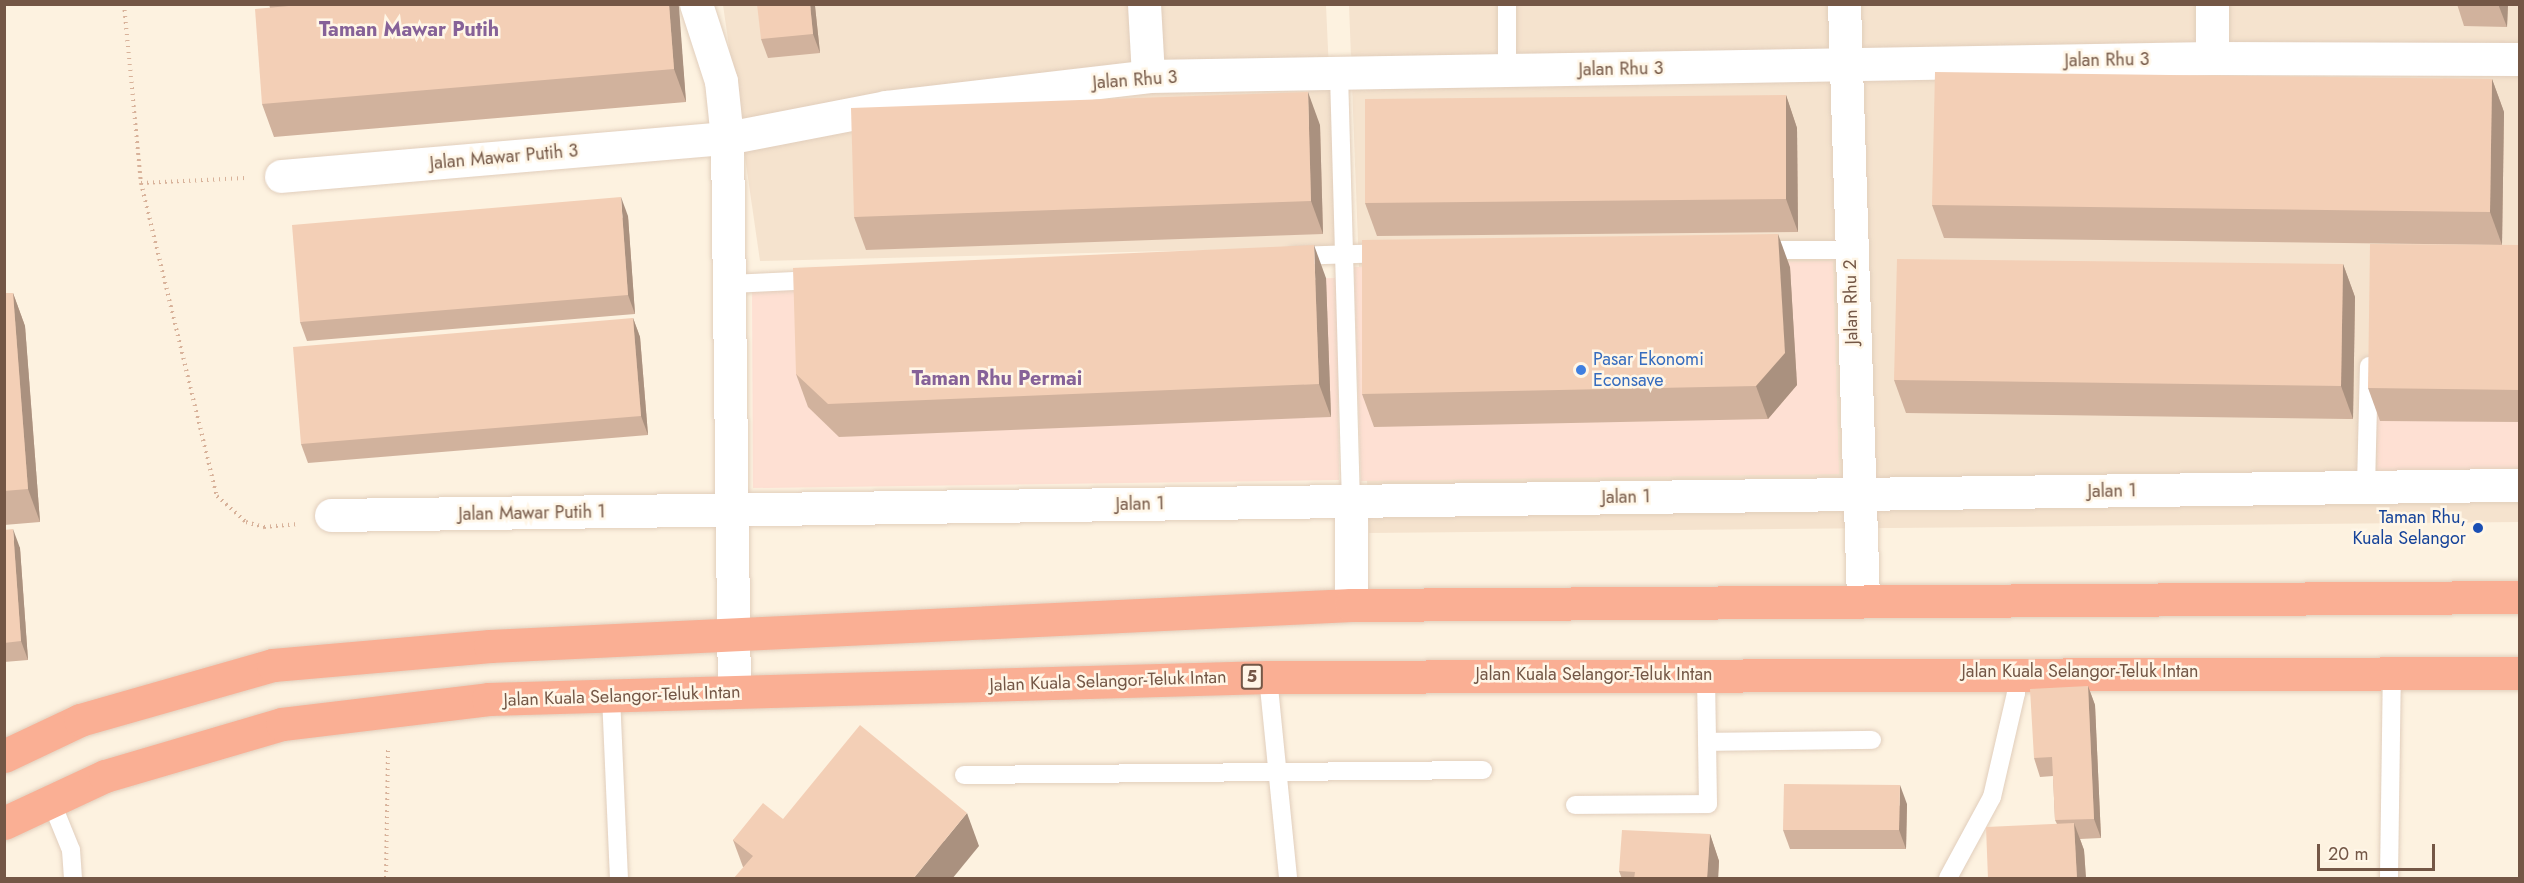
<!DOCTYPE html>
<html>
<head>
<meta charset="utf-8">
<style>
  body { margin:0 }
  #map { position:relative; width:2524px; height:883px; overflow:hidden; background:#fdf2e0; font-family:Jost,sans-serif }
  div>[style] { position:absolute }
  .residential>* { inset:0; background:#f5e3ce }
  .commercial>* { inset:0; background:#fee0d3 }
  .path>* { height:4px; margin-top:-2px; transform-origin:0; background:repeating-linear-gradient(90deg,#d8b29a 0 1.5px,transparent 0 6px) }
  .roads { filter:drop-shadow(0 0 2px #e1cebc) drop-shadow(0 0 2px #e1cebc) }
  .lane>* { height:18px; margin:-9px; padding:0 9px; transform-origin:9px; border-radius:9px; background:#fff }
  .street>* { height:33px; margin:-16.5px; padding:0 16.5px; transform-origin:16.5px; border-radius:16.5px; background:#fff }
  .highway>* { height:33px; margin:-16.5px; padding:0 16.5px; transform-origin:16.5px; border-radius:16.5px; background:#faaf94 }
  .wall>* { inset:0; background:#d1b29d }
  .shaded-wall>* { inset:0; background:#aa917f }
  .building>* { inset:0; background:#f3cfb6 }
  .dots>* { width:16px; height:16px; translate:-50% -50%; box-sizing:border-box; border:3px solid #fff6e7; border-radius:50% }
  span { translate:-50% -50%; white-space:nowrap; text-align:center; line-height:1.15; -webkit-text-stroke:5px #fff6e7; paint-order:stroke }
  .shield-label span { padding:2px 4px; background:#fff6e7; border:2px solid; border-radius:4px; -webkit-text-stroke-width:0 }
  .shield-label { font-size:16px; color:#745746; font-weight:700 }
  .street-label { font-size:18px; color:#745746 }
  .shop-label { font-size:18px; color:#366cbe }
  .left { translate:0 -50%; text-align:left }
  .transit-label { font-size:18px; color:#164399 }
  .right { translate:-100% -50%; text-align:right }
  .neighbourhood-label { font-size:20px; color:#866298; font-weight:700 }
  .frame { position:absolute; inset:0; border:6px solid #745746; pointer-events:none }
  .scale { position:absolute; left:2317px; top:844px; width:118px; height:27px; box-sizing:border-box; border:3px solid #745746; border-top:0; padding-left:8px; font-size:18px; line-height:21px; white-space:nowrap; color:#745746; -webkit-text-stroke:4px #fff6e7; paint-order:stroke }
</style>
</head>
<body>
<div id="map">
  <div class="residential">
    <i style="clip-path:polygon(723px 5px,1326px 5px,1337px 247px,760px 261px)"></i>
    <i style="clip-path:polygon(1349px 5px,2519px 5px,2519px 522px,1369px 533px)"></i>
  </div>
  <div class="commercial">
    <i style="clip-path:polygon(1833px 261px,1839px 474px,1361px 481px,1354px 267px)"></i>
    <i style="clip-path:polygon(1337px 278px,1339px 480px,753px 488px,752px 287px)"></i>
    <i style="clip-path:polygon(2378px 281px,2519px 281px,2519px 469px,2377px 471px)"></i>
  </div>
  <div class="path">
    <i style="left:124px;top:4px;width:180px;rotate:84.6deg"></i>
    <i style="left:141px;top:183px;width:322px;rotate:76.4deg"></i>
    <i style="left:217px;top:496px;width:39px;rotate:42deg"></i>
    <i style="left:246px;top:522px;width:19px;rotate:16deg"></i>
    <i style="left:264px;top:527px;width:34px;rotate:-5deg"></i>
    <i style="left:141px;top:183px;width:104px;rotate:-2.8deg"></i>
    <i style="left:386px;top:878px;width:131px;rotate:-89.1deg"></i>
  </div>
  <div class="roads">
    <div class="lane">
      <i style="left:1507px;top:4px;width:67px;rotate:90deg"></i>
      <i style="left:1339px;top:74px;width:427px;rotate:88.4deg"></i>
      <i style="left:1759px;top:250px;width:91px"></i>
      <i style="left:1294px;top:256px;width:93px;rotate:-1.8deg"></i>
      <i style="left:729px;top:284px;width:88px;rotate:-2.6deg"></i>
      <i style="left:2366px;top:487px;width:121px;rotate:-88.6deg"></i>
      <i style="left:1268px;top:677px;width:202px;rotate:84.3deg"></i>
      <i style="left:611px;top:696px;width:182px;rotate:87.5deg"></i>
      <i style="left:1707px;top:742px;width:165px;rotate:-0.7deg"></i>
      <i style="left:964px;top:775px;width:519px;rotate:-0.55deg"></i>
      <i style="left:51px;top:801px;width:53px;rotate:67.8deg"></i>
      <i style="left:71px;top:850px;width:28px;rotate:86deg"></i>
      <i style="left:1575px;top:805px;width:133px;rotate:-0.4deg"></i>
      <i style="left:1708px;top:804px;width:131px;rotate:-90.9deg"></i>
      <i style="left:1948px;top:878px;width:92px;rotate:-61.5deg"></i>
      <i style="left:1992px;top:797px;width:107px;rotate:-77deg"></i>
      <i style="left:2016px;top:693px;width:22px;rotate:-93deg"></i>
      <i style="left:2389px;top:878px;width:208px;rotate:-89.2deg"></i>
    </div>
    <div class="street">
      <i style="left:696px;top:4px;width:81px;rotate:72deg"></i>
      <i style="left:721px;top:81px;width:57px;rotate:84deg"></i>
      <i style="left:727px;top:138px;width:554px;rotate:89.28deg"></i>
      <i style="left:1144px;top:4px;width:72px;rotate:86.8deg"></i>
      <i style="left:1844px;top:4px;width:596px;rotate:88.17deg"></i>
      <i style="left:2212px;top:4px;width:54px;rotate:90deg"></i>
      <i style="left:281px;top:176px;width:448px;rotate:-4.9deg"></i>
      <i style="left:727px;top:138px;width:162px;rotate:-11deg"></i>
      <i style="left:886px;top:107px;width:264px;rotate:-6.7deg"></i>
      <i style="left:1148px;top:76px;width:1064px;rotate:-0.97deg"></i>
      <i style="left:2212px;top:58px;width:308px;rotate:0.2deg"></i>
      <i style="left:331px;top:515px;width:2189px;rotate:-0.79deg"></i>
      <i style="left:1351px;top:605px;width:104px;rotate:-90deg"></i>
    </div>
    <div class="highway">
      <i style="left:4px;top:756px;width:84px;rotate:-25.3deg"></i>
      <i style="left:80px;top:720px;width:201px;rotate:-15.9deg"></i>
      <i style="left:273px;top:665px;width:218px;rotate:-5deg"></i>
      <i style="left:490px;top:646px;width:862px;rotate:-2.73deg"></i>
      <i style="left:1351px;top:605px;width:1169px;rotate:-0.39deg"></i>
      <i style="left:4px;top:823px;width:111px;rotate:-25deg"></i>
      <i style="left:105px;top:776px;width:184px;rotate:-16.4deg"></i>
      <i style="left:282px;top:724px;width:208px;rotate:-6.9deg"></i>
      <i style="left:488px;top:699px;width:780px;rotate:-1.62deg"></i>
      <i style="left:1268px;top:677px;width:1252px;rotate:-0.18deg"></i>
    </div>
  </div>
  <div class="wall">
    <i style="clip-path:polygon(269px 4px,678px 4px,686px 102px,274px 137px,262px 104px,270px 8px)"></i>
    <i style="clip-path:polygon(2457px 4px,2508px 4px,2507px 27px,2464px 26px)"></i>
    <i style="clip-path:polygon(815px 6px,820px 53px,768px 58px,761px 39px)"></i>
    <i style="clip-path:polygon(2492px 79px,2504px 112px,2502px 245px,1944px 238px,1932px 205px)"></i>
    <i style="clip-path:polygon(1786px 95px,1797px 128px,1798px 232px,1377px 236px,1365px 203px)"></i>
    <i style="clip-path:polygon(1320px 125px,1323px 234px,866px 250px,854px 217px)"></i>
    <i style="clip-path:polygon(628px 216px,635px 314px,307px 341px,300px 322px)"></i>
    <i style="clip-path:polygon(2520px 245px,2520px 422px,2380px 421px,2368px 388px)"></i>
    <i style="clip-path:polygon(2343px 264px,2355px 297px,2353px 419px,1906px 413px,1894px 380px)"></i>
    <i style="clip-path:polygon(1790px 267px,1797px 385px,1768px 419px,1374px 427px,1362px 394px)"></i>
    <i style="clip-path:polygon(1326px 278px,1331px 417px,839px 437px,808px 407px,796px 374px)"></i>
    <i style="clip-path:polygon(4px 293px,13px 293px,25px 326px,40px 522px,4px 525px)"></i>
    <i style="clip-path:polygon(633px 318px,640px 337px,648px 435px,308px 463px,301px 444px)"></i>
    <i style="clip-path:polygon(4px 530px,20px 548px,28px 660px,4px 662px)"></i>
    <i style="clip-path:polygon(2088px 686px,2095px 705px,2101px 838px,2080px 839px,2084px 850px,2086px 879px,1988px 879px,2057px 824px,2055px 820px,2053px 776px,2040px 777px,2034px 758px)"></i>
    <i style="clip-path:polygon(1907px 804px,1906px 849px,1790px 849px,1783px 830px)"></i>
    <i style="clip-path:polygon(783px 819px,979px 846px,743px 867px,733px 840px)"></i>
    <i style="clip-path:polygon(1710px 834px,1719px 861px,1718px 879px,1622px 879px,1619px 871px)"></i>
  </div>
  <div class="shaded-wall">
    <i style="clip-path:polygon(669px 4px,678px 4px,679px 7px,686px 102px,674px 69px)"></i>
    <i style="clip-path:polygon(810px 4px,815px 4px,815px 6px,820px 53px,813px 34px)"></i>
    <i style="clip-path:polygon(2498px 4px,2508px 4px,2507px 27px)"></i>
    <i style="clip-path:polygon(2492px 79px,2504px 112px,2502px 245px,2490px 212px)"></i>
    <i style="clip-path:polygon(1308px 92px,1320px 125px,1323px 234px,1311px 201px)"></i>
    <i style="clip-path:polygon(1786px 95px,1797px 128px,1798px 232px,1786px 199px)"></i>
    <i style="clip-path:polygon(621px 197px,628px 216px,635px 314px,628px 295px)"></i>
    <i style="clip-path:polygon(1778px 234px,1790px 267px,1797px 385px,1768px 419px,1756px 386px)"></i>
    <i style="clip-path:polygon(1314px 245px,1326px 278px,1331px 417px,1319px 384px)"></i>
    <i style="clip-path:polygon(2343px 264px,2355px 297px,2353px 419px,2341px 386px)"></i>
    <i style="clip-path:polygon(13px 293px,25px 326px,40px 522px,28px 489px)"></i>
    <i style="clip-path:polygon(633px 318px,640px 337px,648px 435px,641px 416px)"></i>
    <i style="clip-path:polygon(13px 529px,20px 548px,28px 660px,21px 641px)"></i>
    <i style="clip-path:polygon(2088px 686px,2095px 705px,2101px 838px,2094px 819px)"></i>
    <i style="clip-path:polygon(1900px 785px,1907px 804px,1906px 849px,1899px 830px)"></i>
    <i style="clip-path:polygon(967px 813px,979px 846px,952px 879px,913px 879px)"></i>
    <i style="clip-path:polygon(2074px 823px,2084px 850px,2086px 879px,2077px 879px)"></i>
    <i style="clip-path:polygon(1710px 834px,1719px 861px,1718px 879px,1707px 879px)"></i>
  </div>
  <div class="building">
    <i style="clip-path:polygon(311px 4px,669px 4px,674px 69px,262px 104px,255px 9px)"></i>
    <i style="clip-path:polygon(757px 4px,810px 4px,813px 34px,761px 39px)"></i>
    <i style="clip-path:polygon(1935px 72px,2492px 79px,2490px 212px,1932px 205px)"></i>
    <i style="clip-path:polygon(1308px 92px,1311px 201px,854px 217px,851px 108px)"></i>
    <i style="clip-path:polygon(1786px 95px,1786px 199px,1365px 203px,1365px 99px)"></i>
    <i style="clip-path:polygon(621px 197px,628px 295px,300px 322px,292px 225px)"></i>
    <i style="clip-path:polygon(1778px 234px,1785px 353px,1756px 386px,1362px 394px,1362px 240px)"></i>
    <i style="clip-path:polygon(2370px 244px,2520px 245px,2520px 390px,2368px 388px)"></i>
    <i style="clip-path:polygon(1314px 245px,1319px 384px,828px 404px,796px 374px,793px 268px)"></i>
    <i style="clip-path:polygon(1897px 259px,2343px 264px,2341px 386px,1894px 380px)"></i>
    <i style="clip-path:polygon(4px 293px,13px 293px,28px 489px,4px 491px)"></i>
    <i style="clip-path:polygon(633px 318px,641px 416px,301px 444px,293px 347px)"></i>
    <i style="clip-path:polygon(13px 529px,21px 641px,4px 643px,4px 530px)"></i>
    <i style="clip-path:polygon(2088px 686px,2094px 819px,2055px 820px,2052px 757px,2034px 758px,2030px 689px)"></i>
    <i style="clip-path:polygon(860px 725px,967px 813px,913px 879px,733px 879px,753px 856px,733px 840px,763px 803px,783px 819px)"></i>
    <i style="clip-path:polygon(1784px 784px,1900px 785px,1899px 830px,1783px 830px)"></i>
    <i style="clip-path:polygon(2074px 823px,2077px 879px,1988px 879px,1986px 827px)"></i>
    <i style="clip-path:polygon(1622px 830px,1710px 834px,1707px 879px,1634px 879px,1635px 872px,1619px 871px)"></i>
  </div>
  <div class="dots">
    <i style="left:1581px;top:370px;background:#3f7fe0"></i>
    <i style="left:2478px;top:528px;background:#1a4fb4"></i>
  </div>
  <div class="shield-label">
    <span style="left:1252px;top:677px">5</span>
  </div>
  <div class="street-label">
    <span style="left:2107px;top:60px;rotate:-1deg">Jalan Rhu 3</span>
    <span style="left:1621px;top:69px;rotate:-1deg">Jalan Rhu 3</span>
    <span style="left:1135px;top:80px;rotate:-4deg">Jalan Rhu 3</span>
    <span style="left:504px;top:157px;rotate:-5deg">Jalan Mawar Putih 3</span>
    <span style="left:1851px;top:302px;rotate:-91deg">Jalan Rhu 2</span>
    <span style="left:2112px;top:491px;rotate:-1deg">Jalan 1</span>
    <span style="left:1626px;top:497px;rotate:-1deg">Jalan 1</span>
    <span style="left:1140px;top:504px;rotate:-1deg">Jalan 1</span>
    <span style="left:532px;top:513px;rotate:-1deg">Jalan Mawar Putih 1</span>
    <span style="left:2080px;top:671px">Jalan Kuala Selangor-Teluk Intan</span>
    <span style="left:1594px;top:674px">Jalan Kuala Selangor-Teluk Intan</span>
    <span style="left:1108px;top:681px;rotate:-2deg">Jalan Kuala Selangor-Teluk Intan</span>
    <span style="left:622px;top:696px;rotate:-2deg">Jalan Kuala Selangor-Teluk Intan</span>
  </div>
  <div class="shop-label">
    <span class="left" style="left:1593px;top:370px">Pasar Ekonomi<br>Econsave</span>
  </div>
  <div class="transit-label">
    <span class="right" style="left:2466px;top:528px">Taman Rhu,<br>Kuala Selangor</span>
  </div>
  <div class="neighbourhood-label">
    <span style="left:409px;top:29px">Taman Mawar Putih</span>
    <span style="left:997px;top:378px">Taman Rhu Permai</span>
  </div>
  <div class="frame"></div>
  <div class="scale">20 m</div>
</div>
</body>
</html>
